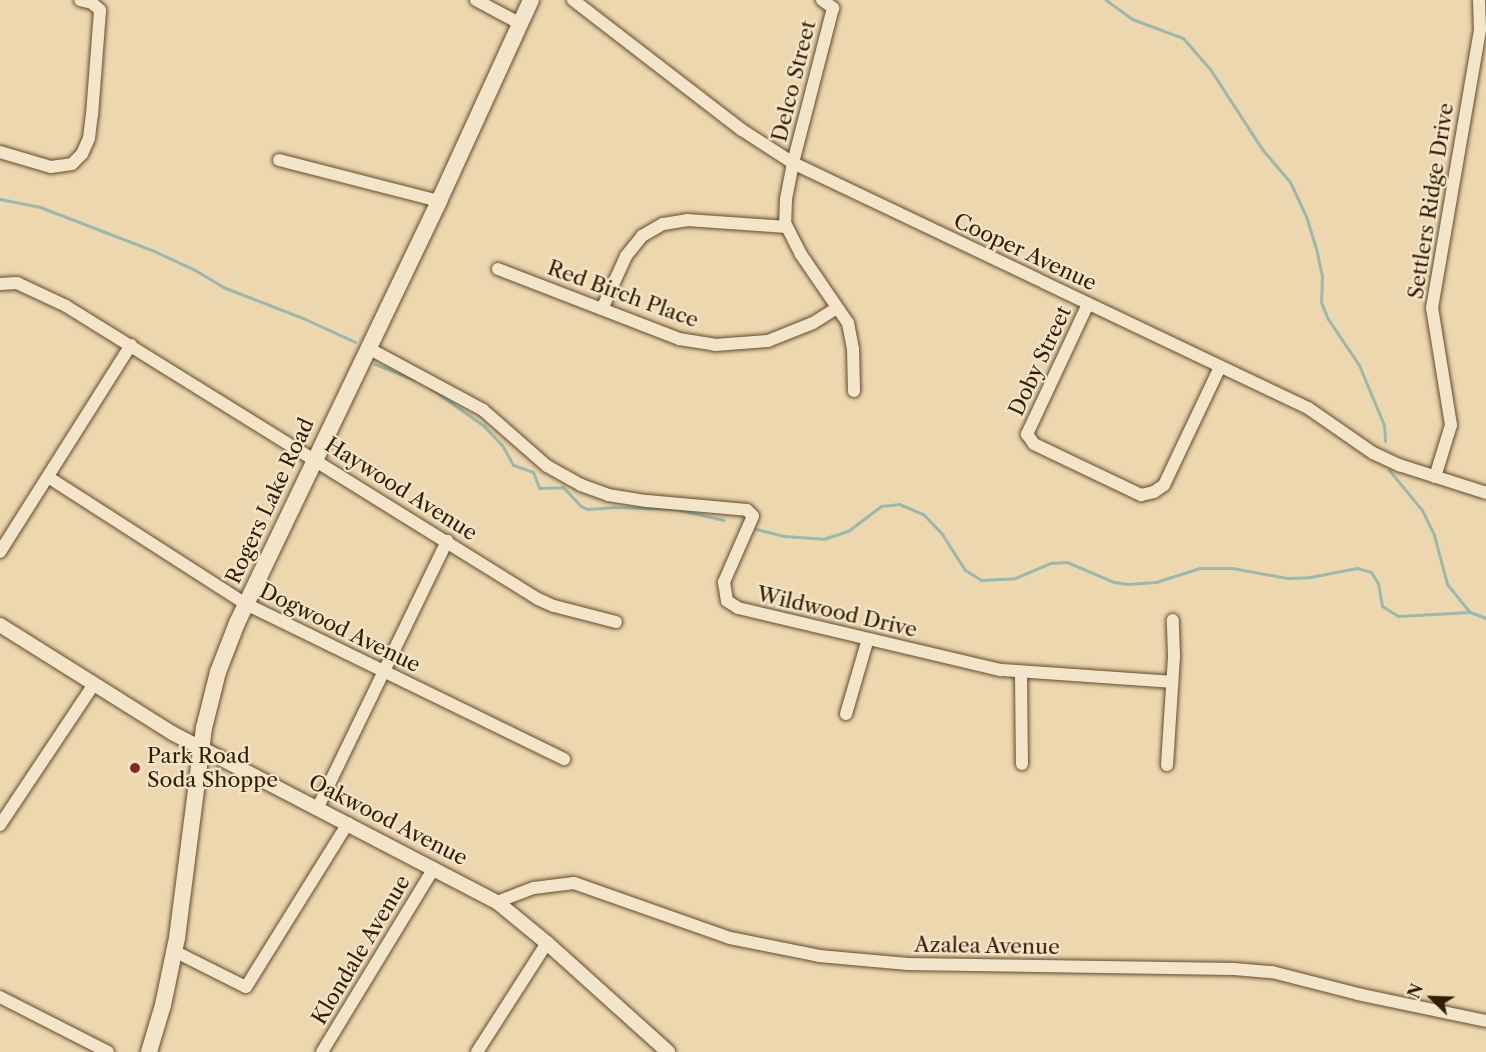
<!DOCTYPE html>
<html>
<head>
<meta charset="utf-8">
<style>
  body { margin:0 }
  #map { position:relative; width:1486px; height:1052px; overflow:hidden; background:#edd7ae; font-family:"Libre Caslon Text",serif }
  div>[style] { position:absolute }
  .stream>* { height:3px; margin:-1.5px; padding:0 1.5px; transform-origin:1.5px; border-radius:1.5px; background:#99b9af }
  .roads { filter:drop-shadow(0 0 2px #624c2c) drop-shadow(0 0 2px #624c2c) }
  .minor>* { height:12px; margin:-6px; padding:0 6px; transform-origin:6px; border-radius:6px; background:#f3e5ca }
  .tertiary>* { height:14px; margin:-7px; padding:0 7px; transform-origin:7px; border-radius:7px; background:#f3e5ca }
  .secondary>* { height:16px; margin:-8px; padding:0 8px; transform-origin:8px; border-radius:8px; background:#f3e5ca }
  .dots>* { width:16px; height:16px; translate:-50% -50%; box-sizing:border-box; border:3px solid #f3e5ca; border-radius:50% }
  span { translate:-50% -50%; white-space:nowrap; text-align:center; line-height:1.15; -webkit-text-stroke:4.5px #f3e5ca; paint-order:stroke }
  .street-label { font-size:21px; color:#331e01 }
  .poi-label { font-size:21px; color:#331e01 }
  .left { translate:0 -50%; text-align:left }
  .north { position:absolute; left:1402px; top:968px; width:60px; height:60px; -webkit-text-stroke:4px #f3e5ca; paint-order:stroke; rotate:293deg; font-size:16px; font-weight:700; line-height:24px; text-align:center; color:#331e01 }
  .north::after { content:''; display:block; margin:auto; width:21px; height:27px; background:#331e01; clip-path:polygon(50% 0,100% 100%,50% 72%,0 100%) }
</style>
</head>
<body>
<div id="map">
  <div class="stream">
    <i style="left:1106px;top:0;width:32px;rotate:36deg"></i>
    <i style="left:1132px;top:19px;width:54px;rotate:20.4deg"></i>
    <i style="left:1183px;top:38px;width:41px;rotate:48.9deg"></i>
    <i style="left:1210px;top:69px;width:95px;rotate:57deg"></i>
    <i style="left:1262px;top:149px;width:43px;rotate:49.7deg"></i>
    <i style="left:1290px;top:182px;width:38px;rotate:65deg"></i>
    <i style="left:1306px;top:216px;width:34px;rotate:73deg"></i>
    <i style="left:1316px;top:248px;width:29px;rotate:78deg"></i>
    <i style="left:1322px;top:276px;width:26px;rotate:92deg"></i>
    <i style="left:1321px;top:302px;width:18px;rotate:68deg"></i>
    <i style="left:1328px;top:319px;width:55px;rotate:56deg"></i>
    <i style="left:1359px;top:365px;width:65px;rotate:67.4deg"></i>
    <i style="left:1384px;top:425px;width:16px;rotate:86deg"></i>
    <i style="left:0;top:199px;width:41px;rotate:11.3deg"></i>
    <i style="left:40px;top:207px;width:122px;rotate:21.1deg"></i>
    <i style="left:154px;top:251px;width:45px;rotate:24.9deg"></i>
    <i style="left:195px;top:270px;width:33px;rotate:31deg"></i>
    <i style="left:223px;top:287px;width:88px;rotate:21.3deg"></i>
    <i style="left:305px;top:319px;width:55px;rotate:24.7deg"></i>
    <i style="left:375px;top:364px;width:43px;rotate:21.8deg"></i>
    <i style="left:429px;top:387px;width:67px;rotate:35.3deg"></i>
    <i style="left:484px;top:426px;width:26px;rotate:47deg"></i>
    <i style="left:502px;top:445px;width:23px;rotate:61deg"></i>
    <i style="left:513px;top:465px;width:21px;rotate:19deg"></i>
    <i style="left:533px;top:472px;width:17px;rotate:69deg"></i>
    <i style="left:539px;top:488px;width:24px;rotate:-2deg"></i>
    <i style="left:563px;top:487px;width:26px;rotate:47deg"></i>
    <i style="left:581px;top:506px;width:7px;rotate:27deg"></i>
    <i style="left:587px;top:509px;width:26px;rotate:-4deg"></i>
    <i style="left:613px;top:507px;width:62px;rotate:1.8deg"></i>
    <i style="left:675px;top:509px;width:50px;rotate:12.7deg"></i>
    <i style="left:1389px;top:470px;width:52px;rotate:50.5deg"></i>
    <i style="left:1422px;top:510px;width:28px;rotate:64deg"></i>
    <i style="left:1434px;top:535px;width:51px;rotate:75.1deg"></i>
    <i style="left:1447px;top:584px;width:36px;rotate:51deg"></i>
    <i style="left:756px;top:529px;width:29px;rotate:14deg"></i>
    <i style="left:784px;top:536px;width:39px;rotate:4deg"></i>
    <i style="left:823px;top:539px;width:26px;rotate:-18deg"></i>
    <i style="left:848px;top:531px;width:41px;rotate:-37.1deg"></i>
    <i style="left:881px;top:506px;width:18px;rotate:-6deg"></i>
    <i style="left:899px;top:504px;width:26px;rotate:23deg"></i>
    <i style="left:923px;top:514px;width:28px;rotate:46deg"></i>
    <i style="left:942px;top:534px;width:43px;rotate:57.4deg"></i>
    <i style="left:965px;top:570px;width:19px;rotate:32deg"></i>
    <i style="left:981px;top:580px;width:34px;rotate:-3deg"></i>
    <i style="left:1015px;top:578px;width:38px;rotate:-23deg"></i>
    <i style="left:1050px;top:563px;width:17px;rotate:-3deg"></i>
    <i style="left:1067px;top:562px;width:51px;rotate:23.1deg"></i>
    <i style="left:1114px;top:582px;width:14px;rotate:8deg"></i>
    <i style="left:1128px;top:584px;width:28px;rotate:-4deg"></i>
    <i style="left:1156px;top:582px;width:46px;rotate:-17.7deg"></i>
    <i style="left:1200px;top:568px;width:32px"></i>
    <i style="left:1232px;top:568px;width:56px;rotate:10.3deg"></i>
    <i style="left:1287px;top:578px;width:23px;rotate:-2deg"></i>
    <i style="left:1310px;top:577px;width:48px;rotate:-10.8deg"></i>
    <i style="left:1357px;top:568px;width:15px;rotate:16deg"></i>
    <i style="left:1371px;top:572px;width:13px;rotate:58deg"></i>
    <i style="left:1378px;top:583px;width:23px;rotate:80deg"></i>
    <i style="left:1382px;top:606px;width:19px;rotate:32deg"></i>
    <i style="left:1398px;top:616px;width:72px;rotate:-3.2deg"></i>
    <i style="left:1470px;top:612px;width:17px;rotate:21deg"></i>
  </div>
  <div class="roads">
    <div class="minor">
      <i style="left:476px;top:0;width:51px;rotate:28.1deg"></i>
      <i style="left:573px;top:0;width:213px;rotate:37.6deg"></i>
      <i style="left:742px;top:130px;width:61px;rotate:32.9deg"></i>
      <i style="left:793px;top:163px;width:570px;rotate:25.44deg"></i>
      <i style="left:1308px;top:408px;width:79px;rotate:34.7deg"></i>
      <i style="left:1373px;top:453px;width:29px;rotate:25deg"></i>
      <i style="left:1399px;top:465px;width:91px;rotate:17.8deg"></i>
      <i style="left:822px;top:0;width:14px;rotate:36deg"></i>
      <i style="left:833px;top:8px;width:160px;rotate:104.5deg"></i>
      <i style="left:793px;top:163px;width:37px;rotate:101deg"></i>
      <i style="left:786px;top:199px;width:24px;rotate:92deg"></i>
      <i style="left:785px;top:223px;width:34px;rotate:63deg"></i>
      <i style="left:800px;top:253px;width:85px;rotate:55.6deg"></i>
      <i style="left:848px;top:323px;width:26px;rotate:79deg"></i>
      <i style="left:853px;top:349px;width:42px;rotate:88.6deg"></i>
      <i style="left:0;top:152px;width:53px;rotate:16.4deg"></i>
      <i style="left:51px;top:167px;width:21px;rotate:-8deg"></i>
      <i style="left:72px;top:164px;width:14px;rotate:-45deg"></i>
      <i style="left:82px;top:154px;width:17px;rotate:-66deg"></i>
      <i style="left:89px;top:138px;width:23px;rotate:-83deg"></i>
      <i style="left:92px;top:115px;width:105px;rotate:-85.6deg"></i>
      <i style="left:100px;top:10px;width:11px;rotate:-139deg"></i>
      <i style="left:92px;top:3px;width:12px;rotate:-166deg"></i>
      <i style="left:279px;top:160px;width:165px;rotate:14.4deg"></i>
      <i style="left:498px;top:269px;width:194px;rotate:21.1deg"></i>
      <i style="left:679px;top:339px;width:36px;rotate:9deg"></i>
      <i style="left:715px;top:345px;width:53px;rotate:-4.3deg"></i>
      <i style="left:768px;top:341px;width:48px;rotate:-21.8deg"></i>
      <i style="left:813px;top:323px;width:28px;rotate:-32deg"></i>
      <i style="left:0;top:284px;width:17px;rotate:-3deg"></i>
      <i style="left:17px;top:283px;width:54px;rotate:25.1deg"></i>
      <i style="left:66px;top:306px;width:556px;rotate:31.83deg"></i>
      <i style="left:538px;top:599px;width:17px;rotate:24deg"></i>
      <i style="left:554px;top:606px;width:64px;rotate:14.5deg"></i>
      <i style="left:1088px;top:304px;width:144px;rotate:115.1deg"></i>
      <i style="left:1027px;top:434px;width:12px;rotate:55deg"></i>
      <i style="left:1034px;top:444px;width:119px;rotate:25.5deg"></i>
      <i style="left:1141px;top:495px;width:13px;rotate:-13deg"></i>
      <i style="left:1154px;top:492px;width:12px;rotate:-35deg"></i>
      <i style="left:1164px;top:485px;width:131px;rotate:-64.6deg"></i>
      <i style="left:602px;top:309px;width:58px;rotate:-65.6deg"></i>
      <i style="left:626px;top:256px;width:26px;rotate:-51deg"></i>
      <i style="left:642px;top:236px;width:24px;rotate:-30deg"></i>
      <i style="left:663px;top:224px;width:24px;rotate:-9deg"></i>
      <i style="left:687px;top:220px;width:100px;rotate:4deg"></i>
      <i style="left:368px;top:348px;width:131px;rotate:28.3deg"></i>
      <i style="left:483px;top:410px;width:85px;rotate:41.2deg"></i>
      <i style="left:547px;top:466px;width:39px;rotate:29deg"></i>
      <i style="left:581px;top:485px;width:29px;rotate:20deg"></i>
      <i style="left:608px;top:495px;width:39px;rotate:9deg"></i>
      <i style="left:647px;top:501px;width:100px;rotate:5.1deg"></i>
      <i style="left:747px;top:510px;width:8px;rotate:45deg"></i>
      <i style="left:753px;top:516px;width:72px;rotate:113.7deg"></i>
      <i style="left:724px;top:582px;width:19px;rotate:81deg"></i>
      <i style="left:727px;top:601px;width:13px;rotate:32deg"></i>
      <i style="left:738px;top:608px;width:270px;rotate:13.3deg"></i>
      <i style="left:1001px;top:670px;width:171px;rotate:4deg"></i>
      <i style="left:48px;top:477px;width:235px;rotate:32.7deg"></i>
      <i style="left:246px;top:604px;width:354px;rotate:26deg"></i>
      <i style="left:1435px;top:477px;width:54px;rotate:-72.9deg"></i>
      <i style="left:1451px;top:425px;width:119px;rotate:-99.2deg"></i>
      <i style="left:1432px;top:308px;width:283px;rotate:-80.2deg"></i>
      <i style="left:1480px;top:29px;width:29px;rotate:-92deg"></i>
      <i style="left:0;top:552px;width:245px;rotate:-57.7deg"></i>
      <i style="left:1021px;top:673px;width:91px;rotate:89.4deg"></i>
      <i style="left:846px;top:714px;width:78px;rotate:-73.7deg"></i>
      <i style="left:1167px;top:765px;width:109px;rotate:-86.3deg"></i>
      <i style="left:1174px;top:656px;width:36px;rotate:-92deg"></i>
      <i style="left:318px;top:807px;width:296px;rotate:-64.1deg"></i>
      <i style="left:0;top:825px;width:169px;rotate:-56.3deg"></i>
      <i style="left:497px;top:902px;width:40px;rotate:-21deg"></i>
      <i style="left:534px;top:888px;width:40px;rotate:-7.1deg"></i>
      <i style="left:574px;top:883px;width:165px;rotate:19.4deg"></i>
      <i style="left:730px;top:938px;width:91px;rotate:11.4deg"></i>
      <i style="left:819px;top:956px;width:89px;rotate:5.1deg"></i>
      <i style="left:908px;top:964px;width:326px;rotate:0.9deg"></i>
      <i style="left:1234px;top:969px;width:38px;rotate:5deg"></i>
      <i style="left:1272px;top:972px;width:89px;rotate:14.3deg"></i>
      <i style="left:1358px;top:994px;width:131px;rotate:11.9deg"></i>
      <i style="left:174px;top:951px;width:80px;rotate:26.6deg"></i>
      <i style="left:246px;top:987px;width:193px;rotate:-58.1deg"></i>
      <i style="left:0;top:997px;width:121px;rotate:27deg"></i>
      <i style="left:322px;top:1052px;width:215px;rotate:-58.7deg"></i>
      <i style="left:477px;top:1052px;width:130px;rotate:-57.3deg"></i>
    </div>
    <div class="tertiary">
      <i style="left:0;top:625px;width:203px;rotate:32.1deg"></i>
      <i style="left:172px;top:733px;width:366px;rotate:27.5deg"></i>
      <i style="left:497px;top:902px;width:65px;rotate:39.4deg"></i>
      <i style="left:547px;top:943px;width:163px;rotate:42deg"></i>
    </div>
    <div class="secondary">
      <i style="left:149px;top:1052px;width:49px;rotate:-73.4deg"></i>
      <i style="left:163px;top:1005px;width:68px;rotate:-78.2deg"></i>
      <i style="left:177px;top:938px;width:212px;rotate:-82.7deg"></i>
      <i style="left:204px;top:728px;width:58px;rotate:-76deg"></i>
      <i style="left:218px;top:672px;width:53px;rotate:-68.8deg"></i>
      <i style="left:237px;top:623px;width:468px;rotate:-64.4deg"></i>
      <i style="left:439px;top:201px;width:221px;rotate:-65.4deg"></i>
    </div>
  </div>
  <div class="dots">
    <i style="left:135px;top:768px;background:#8f2418"></i>
  </div>
  <div class="street-label">
    <span style="left:794px;top:81px;rotate:-76deg">Delco Street</span>
    <span style="left:1431px;top:201px;rotate:-81deg">Settlers Ridge Drive</span>
    <span style="left:1025px;top:252px;rotate:25deg">Cooper Avenue</span>
    <span style="left:623px;top:294px;rotate:20deg">Red Birch Place</span>
    <span style="left:1040px;top:361px;rotate:-65deg">Doby Street</span>
    <span style="left:401px;top:489px;rotate:32deg">Haywood Avenue</span>
    <span style="left:270px;top:501px;rotate:-65deg">Rogers Lake Road</span>
    <span style="left:837px;top:612px;rotate:13deg">Wildwood Drive</span>
    <span style="left:340px;top:628px;rotate:26deg">Dogwood Avenue</span>
    <span style="left:388px;top:820px;rotate:27deg">Oakwood Avenue</span>
    <span style="left:987px;top:946px;rotate:1deg">Azalea Avenue</span>
    <span style="left:361px;top:950px;rotate:-59deg">Klondale Avenue</span>
  </div>
  <div class="poi-label">
    <span class="left" style="left:147px;top:768px">Park Road<br>Soda Shoppe</span>
  </div>
  <div class="north">N</div>
</div>
</body>
</html>
